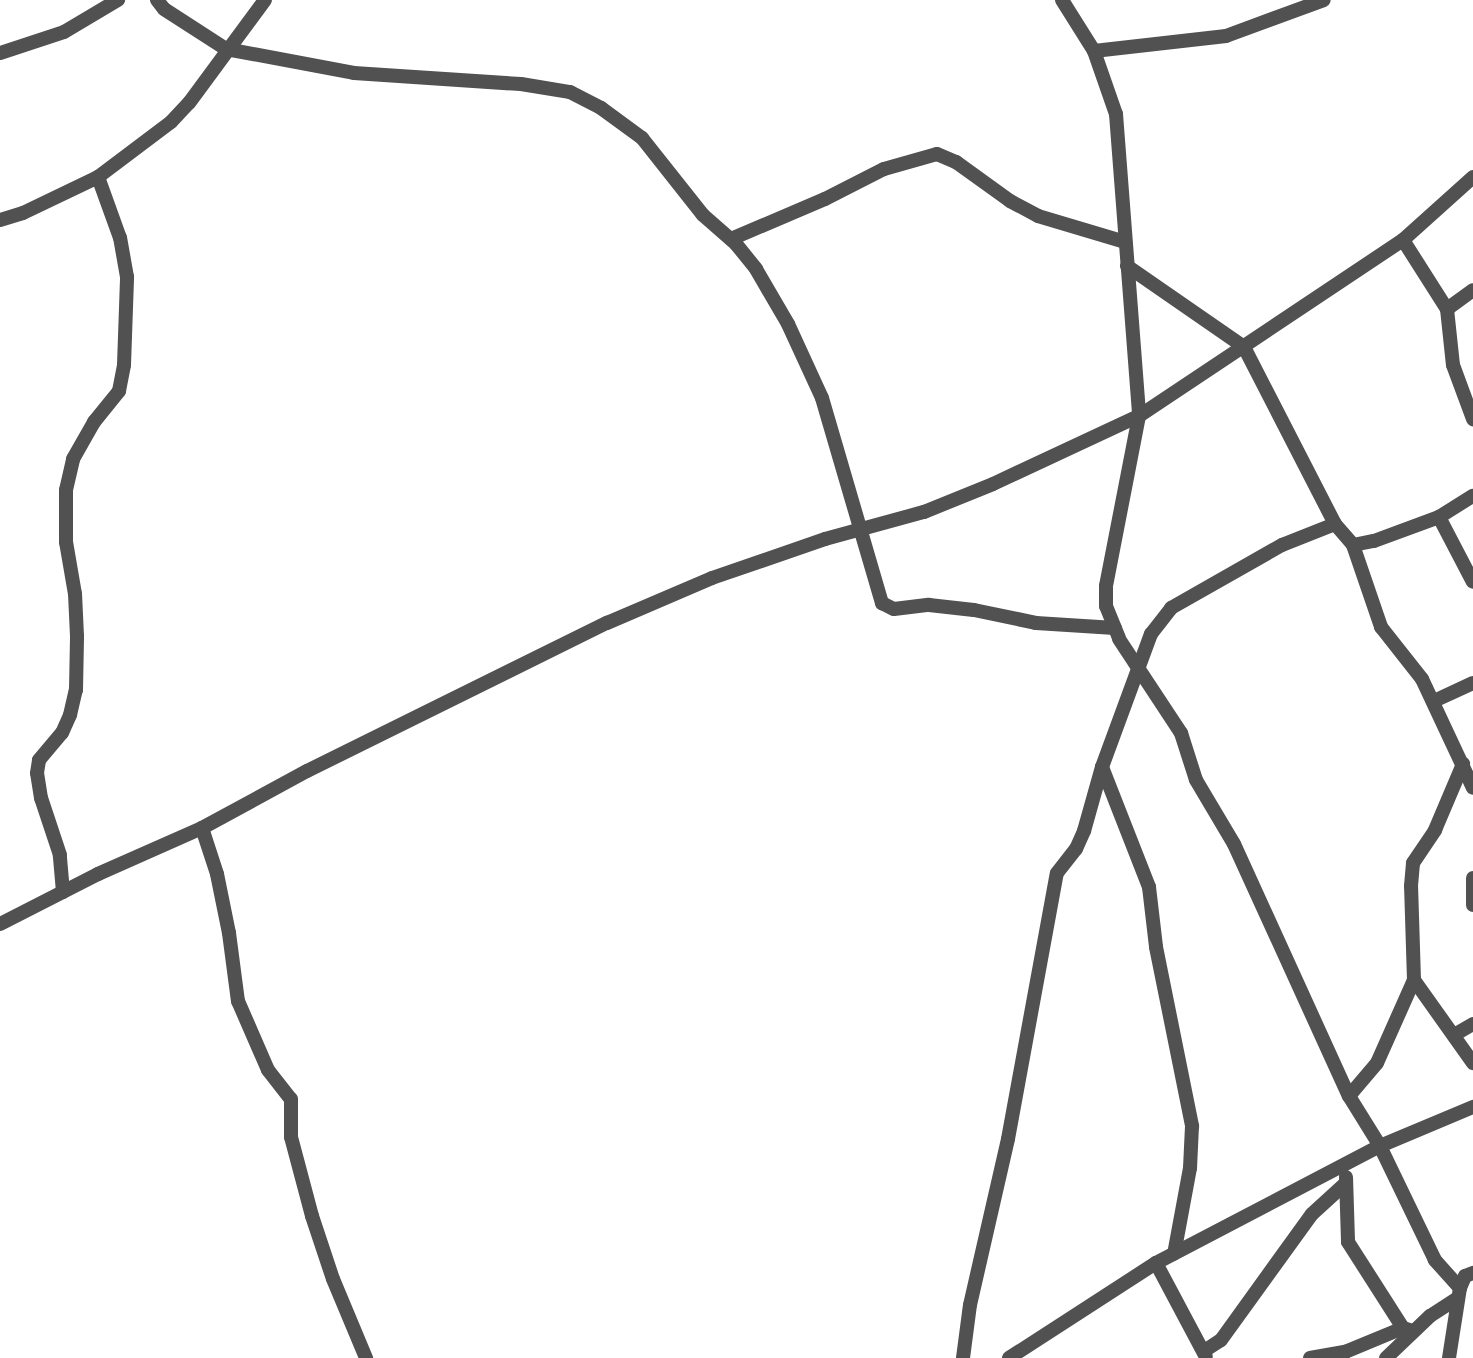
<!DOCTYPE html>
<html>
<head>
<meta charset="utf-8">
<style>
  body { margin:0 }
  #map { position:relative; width:1473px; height:1358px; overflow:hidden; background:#fff; font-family:"IBM Plex Sans",sans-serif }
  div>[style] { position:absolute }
  .street>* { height:14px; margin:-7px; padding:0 7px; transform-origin:7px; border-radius:7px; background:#515151 }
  span { translate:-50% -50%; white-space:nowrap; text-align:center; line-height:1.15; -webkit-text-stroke:5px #fff; paint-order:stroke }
</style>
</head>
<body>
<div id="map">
  <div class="street">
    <i style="left:157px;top:0;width:11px;rotate:52deg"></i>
    <i style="left:164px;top:9px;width:74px;rotate:32.8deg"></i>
    <i style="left:226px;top:49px;width:130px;rotate:10.6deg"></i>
    <i style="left:354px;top:73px;width:167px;rotate:3.8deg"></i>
    <i style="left:521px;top:84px;width:50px;rotate:9.3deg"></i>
    <i style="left:570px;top:92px;width:35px;rotate:27deg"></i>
    <i style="left:601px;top:108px;width:51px;rotate:36.2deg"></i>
    <i style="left:642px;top:138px;width:98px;rotate:51.6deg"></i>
    <i style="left:703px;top:215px;width:44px;rotate:41.3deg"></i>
    <i style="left:736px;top:244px;width:32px;rotate:51deg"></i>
    <i style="left:756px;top:269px;width:64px;rotate:59.8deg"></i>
    <i style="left:788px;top:324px;width:81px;rotate:65.3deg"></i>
    <i style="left:822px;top:398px;width:214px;rotate:73.7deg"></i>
    <i style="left:882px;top:603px;width:13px;rotate:27deg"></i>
    <i style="left:894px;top:609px;width:35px;rotate:-7deg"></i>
    <i style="left:929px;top:605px;width:45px;rotate:6.3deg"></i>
    <i style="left:974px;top:610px;width:63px;rotate:11.8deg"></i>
    <i style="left:1036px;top:623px;width:79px;rotate:3.6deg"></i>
    <i style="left:1062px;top:0;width:60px;rotate:57.9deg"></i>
    <i style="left:1094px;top:51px;width:67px;rotate:70.8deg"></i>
    <i style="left:1116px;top:114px;width:303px;rotate:85.6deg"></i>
    <i style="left:1139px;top:416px;width:173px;rotate:101deg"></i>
    <i style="left:1106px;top:586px;width:20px;rotate:90deg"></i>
    <i style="left:1106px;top:606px;width:35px;rotate:68deg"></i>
    <i style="left:1119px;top:639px;width:113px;rotate:56.6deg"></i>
    <i style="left:1181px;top:733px;width:49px;rotate:72.3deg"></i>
    <i style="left:1196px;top:780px;width:74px;rotate:59.3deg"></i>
    <i style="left:1234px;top:844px;width:277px;rotate:65.5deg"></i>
    <i style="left:1094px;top:51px;width:133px;rotate:-6.5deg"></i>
    <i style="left:1226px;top:36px;width:104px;rotate:-20.2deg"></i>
    <i style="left:0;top:53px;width:67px;rotate:-18.2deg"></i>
    <i style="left:64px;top:32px;width:63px;rotate:-30.7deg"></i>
    <i style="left:0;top:220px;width:24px;rotate:-17deg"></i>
    <i style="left:23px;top:213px;width:83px;rotate:-25.6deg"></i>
    <i style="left:98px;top:177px;width:91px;rotate:-37deg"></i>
    <i style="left:171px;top:122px;width:26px;rotate:-47deg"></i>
    <i style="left:189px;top:103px;width:128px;rotate:-53.6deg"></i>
    <i style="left:731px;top:239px;width:102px;rotate:-23.1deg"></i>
    <i style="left:825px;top:199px;width:66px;rotate:-27deg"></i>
    <i style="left:884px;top:169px;width:55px;rotate:-15.8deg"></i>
    <i style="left:937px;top:154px;width:21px;rotate:23deg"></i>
    <i style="left:956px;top:162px;width:67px;rotate:35.8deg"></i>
    <i style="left:1010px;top:201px;width:32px;rotate:28deg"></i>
    <i style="left:1038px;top:216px;width:91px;rotate:16.6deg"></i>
    <i style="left:1403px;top:240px;width:82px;rotate:57.5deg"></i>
    <i style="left:1447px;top:309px;width:56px;rotate:83.9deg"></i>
    <i style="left:1453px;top:365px;width:58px;rotate:69.7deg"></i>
    <i style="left:1127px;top:266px;width:142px;rotate:34.7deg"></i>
    <i style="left:1244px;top:347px;width:199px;rotate:62.8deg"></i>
    <i style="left:1335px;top:524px;width:28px;rotate:49deg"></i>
    <i style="left:1353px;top:545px;width:87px;rotate:71.1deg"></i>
    <i style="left:1381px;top:627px;width:66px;rotate:51.7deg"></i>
    <i style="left:1422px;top:679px;width:120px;rotate:64.9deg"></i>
    <i style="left:1447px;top:309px;width:32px;rotate:-36deg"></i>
    <i style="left:1439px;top:517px;width:73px;rotate:62.4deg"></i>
    <i style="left:1353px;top:545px;width:21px;rotate:-11deg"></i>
    <i style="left:1374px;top:541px;width:69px;rotate:-20.3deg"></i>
    <i style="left:1439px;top:517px;width:40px;rotate:-32deg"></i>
    <i style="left:1434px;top:701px;width:43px;rotate:-24.8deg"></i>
    <i style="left:1102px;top:767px;width:129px;rotate:68.6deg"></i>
    <i style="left:1149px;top:887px;width:60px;rotate:83.3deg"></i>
    <i style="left:1156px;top:947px;width:183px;rotate:78.6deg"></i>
    <i style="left:1192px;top:1126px;width:42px;rotate:92.7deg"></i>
    <i style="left:1190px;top:1168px;width:87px;rotate:100.5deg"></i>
    <i style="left:202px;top:828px;width:48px;rotate:71.9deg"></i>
    <i style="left:217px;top:874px;width:60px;rotate:78.5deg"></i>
    <i style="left:229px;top:933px;width:69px;rotate:82.5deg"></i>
    <i style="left:238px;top:1001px;width:75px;rotate:66.5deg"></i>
    <i style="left:268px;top:1070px;width:37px;rotate:52deg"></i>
    <i style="left:291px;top:1099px;width:38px;rotate:90deg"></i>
    <i style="left:291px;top:1137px;width:82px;rotate:75.1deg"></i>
    <i style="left:312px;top:1216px;width:66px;rotate:71.6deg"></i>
    <i style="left:333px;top:1279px;width:86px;rotate:67.3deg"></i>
    <i style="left:1473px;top:878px;width:27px;rotate:90deg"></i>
    <i style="left:63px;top:892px;width:37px;rotate:-95deg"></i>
    <i style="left:60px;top:855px;width:60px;rotate:-108.4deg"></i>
    <i style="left:41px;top:798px;width:25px;rotate:-99deg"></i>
    <i style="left:37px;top:773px;width:13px;rotate:-81deg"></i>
    <i style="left:39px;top:760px;width:35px;rotate:-50deg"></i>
    <i style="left:62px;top:733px;width:20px;rotate:-66deg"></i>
    <i style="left:70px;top:715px;width:26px;rotate:-77deg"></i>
    <i style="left:76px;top:690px;width:54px;rotate:-88.9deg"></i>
    <i style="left:77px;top:636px;width:42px;rotate:-92.7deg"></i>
    <i style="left:75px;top:594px;width:53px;rotate:-99.8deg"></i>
    <i style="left:66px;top:542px;width:52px;rotate:-90deg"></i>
    <i style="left:66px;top:490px;width:32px;rotate:-77deg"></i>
    <i style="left:73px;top:459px;width:43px;rotate:-60.4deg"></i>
    <i style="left:94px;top:422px;width:40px;rotate:-51deg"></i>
    <i style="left:119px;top:391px;width:26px;rotate:-79deg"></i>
    <i style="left:124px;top:365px;width:88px;rotate:-88deg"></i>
    <i style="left:127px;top:277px;width:40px;rotate:-100deg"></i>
    <i style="left:120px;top:238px;width:65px;rotate:-109.8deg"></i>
    <i style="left:0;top:924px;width:110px;rotate:-27deg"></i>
    <i style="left:98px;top:874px;width:114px;rotate:-23.9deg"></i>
    <i style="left:202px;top:828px;width:119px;rotate:-28.5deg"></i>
    <i style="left:307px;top:771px;width:335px;rotate:-26.3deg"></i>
    <i style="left:607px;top:623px;width:114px;rotate:-23.2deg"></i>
    <i style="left:712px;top:578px;width:120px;rotate:-19deg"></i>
    <i style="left:825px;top:539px;width:103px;rotate:-15.3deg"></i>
    <i style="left:924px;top:512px;width:74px;rotate:-22.1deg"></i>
    <i style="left:993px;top:484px;width:161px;rotate:-25deg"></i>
    <i style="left:1139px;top:416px;width:317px;rotate:-33.7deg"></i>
    <i style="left:1403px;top:240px;width:94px;rotate:-42deg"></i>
    <i style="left:1414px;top:980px;width:102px;rotate:54.6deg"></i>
    <i style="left:1454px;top:1035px;width:22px;rotate:-30deg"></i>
    <i style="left:1346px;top:1177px;width:65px;rotate:88.2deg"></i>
    <i style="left:1348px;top:1242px;width:102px;rotate:57.4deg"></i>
    <i style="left:1403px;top:1328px;width:10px;rotate:17deg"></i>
    <i style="left:1156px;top:1263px;width:106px;rotate:62deg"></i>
    <i style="left:1460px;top:1288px;width:38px;rotate:-132deg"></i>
    <i style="left:1435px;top:1260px;width:127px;rotate:-115.8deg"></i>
    <i style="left:1380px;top:1146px;width:59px;rotate:-121.8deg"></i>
    <i style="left:1349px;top:1096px;width:43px;rotate:-49.7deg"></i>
    <i style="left:1377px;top:1063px;width:91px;rotate:-66deg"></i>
    <i style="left:1414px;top:980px;width:94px;rotate:-91.8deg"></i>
    <i style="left:1411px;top:886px;width:23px;rotate:-85deg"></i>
    <i style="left:1413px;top:863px;width:40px;rotate:-56deg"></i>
    <i style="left:1435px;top:830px;width:72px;rotate:-67deg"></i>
    <i style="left:1204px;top:1351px;width:20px;rotate:-33deg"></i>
    <i style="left:1221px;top:1340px;width:155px;rotate:-54.2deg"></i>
    <i style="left:1312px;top:1214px;width:46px;rotate:-42.4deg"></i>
    <i style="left:963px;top:1358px;width:53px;rotate:-82.5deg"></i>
    <i style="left:970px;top:1305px;width:170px;rotate:-77.1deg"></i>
    <i style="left:1008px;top:1139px;width:270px;rotate:-79.6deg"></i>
    <i style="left:1057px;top:873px;width:31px;rotate:-52deg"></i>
    <i style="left:1076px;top:849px;width:20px;rotate:-66deg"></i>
    <i style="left:1084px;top:831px;width:66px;rotate:-74.3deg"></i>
    <i style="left:1102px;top:767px;width:142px;rotate:-69.8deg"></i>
    <i style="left:1151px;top:634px;width:33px;rotate:-52deg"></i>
    <i style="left:1171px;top:608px;width:128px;rotate:-29.6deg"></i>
    <i style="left:1282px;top:545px;width:57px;rotate:-21.6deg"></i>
    <i style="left:1009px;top:1358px;width:175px;rotate:-32.9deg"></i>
    <i style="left:1156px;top:1263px;width:253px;rotate:-27.6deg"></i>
    <i style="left:1380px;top:1146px;width:101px;rotate:-22.8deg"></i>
    <i style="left:1310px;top:1358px;width:36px;rotate:-10deg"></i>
    <i style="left:1345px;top:1352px;width:63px;rotate:-22.5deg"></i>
    <i style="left:1386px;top:1358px;width:61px;rotate:-43.7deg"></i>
    <i style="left:1430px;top:1316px;width:33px;rotate:-33deg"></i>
    <i style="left:1449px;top:1358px;width:71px;rotate:-81.1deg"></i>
    <i style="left:1460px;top:1288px;width:13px;rotate:-67deg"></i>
    <i style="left:1465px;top:1276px;width:9px;rotate:-21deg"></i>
  </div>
</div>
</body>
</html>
